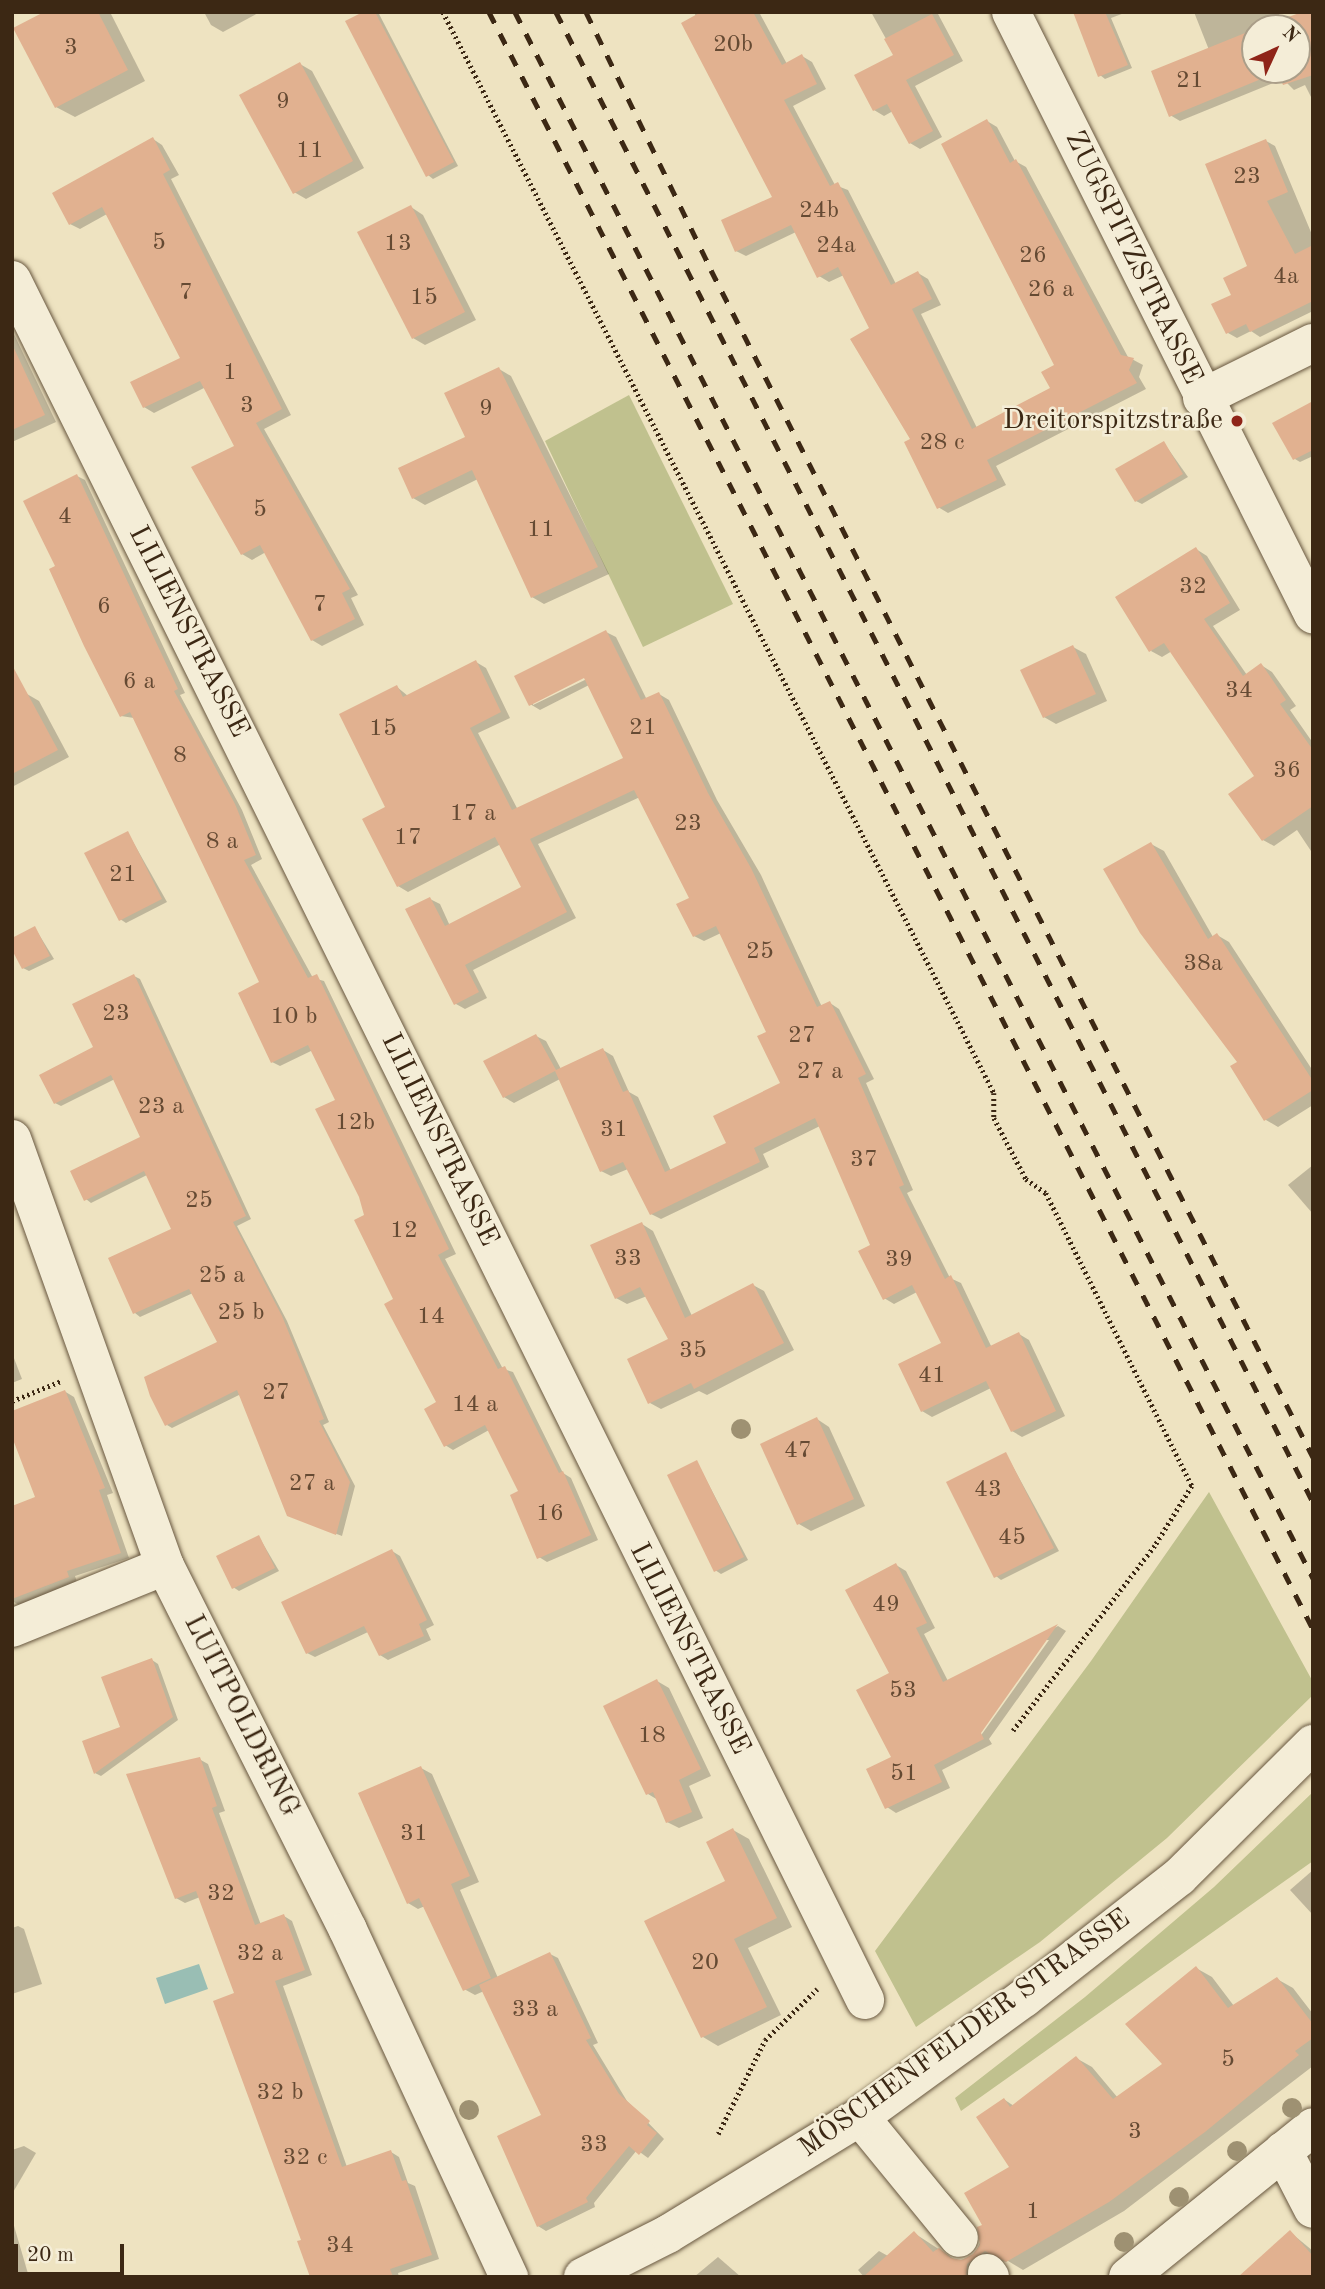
<!DOCTYPE html>
<html>
<head>
<meta charset="utf-8">
<style>
  body { margin:0 }
  #map { position:relative; width:1325px; height:2289px; overflow:hidden; background:#eee3c1; font-family:"Old Standard TT",serif }
  div>[style] { position:absolute }
  .green>* { inset:0; background:#c0c18e }
  .water>* { inset:0; background:#99beb4 }
  .shadow>* { inset:0; background:#0003 }
  .building>* { inset:0; background:#e1b190 }
  .path>* { height:4.5px; margin-top:-2.25px; transform-origin:0; background:repeating-linear-gradient(90deg,#3c2814 0 2px,transparent 0 5.5px) }
  .roads { filter:drop-shadow(0 0 2px #68573f) drop-shadow(0 0 2px #68573f) }
  .minor>* { height:38px; margin:-19px; padding:0 19px; transform-origin:19px; border-radius:19px; background:#f4edd7 }
  .rail>* { height:5px; margin-top:-2.5px; transform-origin:0; background:repeating-linear-gradient(90deg,#3c2814 0 12px,transparent 0 24px) }
  .trees>* { width:20px; height:20px; margin:-10px; border-radius:50%; background:#9e9172 }
  .dots>* { width:19px; height:19px; translate:-50% -50%; box-sizing:border-box; border:4px solid #f4edd7; border-radius:50% }
  span { translate:-50% -50%; white-space:nowrap; text-align:center; line-height:1.15; -webkit-text-stroke:5px #f4edd7; paint-order:stroke }
  .number-label { font-size:24px; color:#654a33 }
  .number-label span { -webkit-text-stroke-width:0 }
  .street-label { font-size:28px; color:#3c2814 }
  .poi-label { font-size:28px; color:#3c2814 }
  .right { translate:-100% -50%; text-align:right }
  .frame { position:absolute; inset:0; border:14px solid #3c2814; pointer-events:none }
  .north { position:absolute; left:1241px; top:14px; width:70px; height:70px; box-sizing:border-box; background:#f4edd7; border:2px solid #aa9e89; border-radius:50%; rotate:45deg; font-size:19px; font-weight:700; line-height:28px; text-align:center; color:#3c2814 }
  .north::after { content:''; display:block; margin:auto; width:24px; height:32px; background:#8f2418; clip-path:polygon(50% 0,100% 100%,50% 72%,0 100%) }
  .scale { position:absolute; left:14px; top:2244px; width:110px; height:32px; box-sizing:border-box; border:4px solid #3c2814; border-top:0; padding-left:9px; font-size:21px; line-height:24px; white-space:nowrap; color:#3c2814; -webkit-text-stroke:5px #f4edd7; paint-order:stroke }
</style>
</head>
<body>
<div id="map">
  <div class="green">
    <i style="clip-path:polygon(629px 395px,733px 604px,643px 647px,545px 441px)"></i>
    <i style="clip-path:polygon(1209px 1492px,1313px 1682px,1313px 1695px,1167px 1838px,1040px 1942px,916px 2027px,875px 1951px,1091px 1661px)"></i>
    <i style="clip-path:polygon(1313px 1792px,1313px 1861px,961px 2111px,955px 2098px,1085px 1997px,1214px 1887px)"></i>
  </div>
  <div class="water">
    <i style="clip-path:polygon(199px 1964px,208px 1989px,165px 2004px,156px 1978px)"></i>
  </div>
  <div class="shadow">
    <i style="clip-path:polygon(48px 12px,110px 12px,145px 81px,75px 117px,56px 107px)"></i>
    <i style="clip-path:polygon(204px 12px,260px 12px,223px 32px,211px 25px)"></i>
    <i style="clip-path:polygon(366px 12px,378px 12px,458px 166px,433px 179px,428px 175px)"></i>
    <i style="clip-path:polygon(694px 12px,759px 12px,787px 64px,802px 56px,812px 62px,826px 89px,793px 106px,835px 185px,848px 190px,896px 284px,918px 273px,928px 279px,941px 305px,921px 314px,977px 428px,1052px 389px,1057px 366px,987px 121px,997px 127px,1015px 161px,1026px 167px,1128px 357px,1143px 365px,1139px 377px,1146px 389px,996px 466px,1006px 485px,948px 513px,938px 507px,872px 329px,844px 275px,829px 282px,819px 276px,796px 232px,746px 256px,736px 251px,774px 197px)"></i>
    <i style="clip-path:polygon(871px 12px,937px 12px,963px 61px,915px 86px,942px 137px,920px 149px,910px 143px,893px 111px,884px 116px,874px 110px,895px 55px)"></i>
    <i style="clip-path:polygon(1075px 12px,1127px 12px,1111px 18px,1132px 68px,1105px 79px,1100px 75px)"></i>
    <i style="clip-path:polygon(evenodd,1194px 12px,1278px 12px,1282px 21px,1313px 12px,1313px 101px,1305px 85px,1294px 90px,1283px 79px,1180px 121px,1170px 115px,1209px 50px,1194px 12px,1255px 28px,1297px 28px,1297px 70px,1255px 70px,1255px 28px)"></i>
    <i style="clip-path:polygon(300px 64px,312px 71px,364px 168px,306px 199px,294px 192px)"></i>
    <i style="clip-path:polygon(153px 139px,162px 145px,179px 175px,171px 179px,291px 415px,264px 429px,358px 595px,351px 598px,364px 625px,322px 646px,312px 640px,266px 552px,252px 560px,242px 554px,237px 447px,206px 387px,154px 413px,144px 407px,182px 359px,107px 214px,80px 229px,70px 224px)"></i>
    <i style="clip-path:polygon(1266px 141px,1275px 146px,1313px 237px,1313px 311px,1260px 337px,1251px 331px,1237px 338px,1228px 333px,1233px 295px,1250px 266px)"></i>
    <i style="clip-path:polygon(411px 207px,423px 215px,476px 320px,425px 345px,413px 338px)"></i>
    <i style="clip-path:polygon(12px 330px,56px 422px,12px 442px)"></i>
    <i style="clip-path:polygon(499px 369px,511px 376px,609px 574px,544px 604px,532px 597px,478px 479px,425px 505px,413px 498px,467px 437px)"></i>
    <i style="clip-path:polygon(1313px 403px,1313px 456px,1300px 462px,1295px 459px)"></i>
    <i style="clip-path:polygon(1164px 443px,1188px 477px,1142px 504px,1136px 501px)"></i>
    <i style="clip-path:polygon(77px 476px,85px 480px,185px 693px,180px 695px,242px 810px,262px 859px,251px 865px,313px 978px,324px 981px,456px 1254px,445px 1259px,503px 1369px,513px 1372px,563px 1473px,571px 1478px,598px 1540px,547px 1562px,539px 1557px,520px 1492px,489px 1430px,453px 1450px,445px 1445px,438px 1403px,367px 1216px,338px 1101px,313px 1050px,280px 1066px,272px 1062px,262px 983px,134px 718px,121px 716px,57px 567px)"></i>
    <i style="clip-path:polygon(1196px 549px,1207px 556px,1240px 610px,1213px 626px,1247px 675px,1261px 665px,1272px 672px,1296px 706px,1290px 710px,1313px 743px,1313px 854px,1297px 830px,1274px 846px,1263px 840px,1256px 777px,1172px 651px,1162px 657px,1151px 651px)"></i>
    <i style="clip-path:polygon(evenodd,606px 632px,616px 637px,647px 700px,659px 694px,669px 700px,717px 800px,761px 875px,822px 1007px,830px 1003px,839px 1009px,874px 1079px,866px 1083px,913px 1190px,907px 1193px,950px 1278px,961px 1283px,992px 1348px,1019px 1334px,1029px 1340px,1065px 1416px,1022px 1437px,1012px 1431px,991px 1388px,932px 1417px,922px 1411px,943px 1344px,917px 1292px,894px 1304px,884px 1298px,872px 1246px,820px 1126px,763px 1154px,769px 1167px,661px 1219px,651px 1214px,628px 1169px,611px 1176px,601px 1171px,560px 1079px,514px 1103px,504px 1097px,536px 1036px,546px 1041px,561px 1069px,603px 1050px,613px 1056px,629px 1092px,638px 1097px,671px 1171px,729px 1143px,782px 1084px,768px 1033px,721px 933px,704px 941px,694px 936px,691px 899px,640px 797px,538px 844px,576px 918px,473px 970px,487px 998px,465px 1009px,456px 1004px,430px 899px,440px 904px,450px 926px,524px 888px,501px 844px,408px 892px,398px 886px,387px 808px,397px 687px,408px 696px,476px 662px,486px 668px,510px 718px,478px 733px,518px 810px,625px 759px,589px 685px,540px 710px,530px 704px,606px 632px,591px 672px,593px 676px,533px 705px,533px 701px,591px 672px)"></i>
    <i style="clip-path:polygon(1073px 647px,1086px 654px,1107px 701px,1056px 724px,1044px 717px)"></i>
    <i style="clip-path:polygon(27px 694px,39px 701px,69px 757px,12px 787px,12px 701px)"></i>
    <i style="clip-path:polygon(128px 833px,167px 902px,126px 923px,120px 919px)"></i>
    <i style="clip-path:polygon(1151px 844px,1164px 851px,1213px 937px,1217px 935px,1229px 942px,1313px 1071px,1313px 1105px,1278px 1127px,1266px 1120px,1240px 1062px)"></i>
    <i style="clip-path:polygon(35px 928px,54px 959px,29px 971px,23px 968px)"></i>
    <i style="clip-path:polygon(134px 976px,140px 979px,251px 1219px,237px 1226px,287px 1321px,329px 1422px,323px 1425px,355px 1486px,342px 1536px,295px 1518px,241px 1394px,172px 1428px,167px 1425px,219px 1343px,193px 1293px,140px 1317px,135px 1313px,110px 1259px,173px 1230px,147px 1175px,91px 1203px,86px 1199px,142px 1137px,115px 1079px,61px 1106px,55px 1103px,96px 1048px)"></i>
    <i style="clip-path:polygon(1313px 1165px,1313px 1214px,1288px 1185px)"></i>
    <i style="clip-path:polygon(642px 1224px,653px 1231px,692px 1316px,753px 1285px,764px 1291px,794px 1350px,707px 1395px,699px 1391px,661px 1409px,650px 1403px,670px 1340px,647px 1296px,627px 1304px,616px 1298px)"></i>
    <i style="clip-path:polygon(12px 1353px,22px 1379px,12px 1383px)"></i>
    <i style="clip-path:polygon(64px 1391px,74px 1397px,113px 1493px,107px 1495px,129px 1558px,75px 1576px,77px 1582px,19px 1605px,12px 1601px,12px 1508px,38px 1497px)"></i>
    <i style="clip-path:polygon(817px 1419px,829px 1427px,865px 1506px,811px 1531px,799px 1524px)"></i>
    <i style="clip-path:polygon(1006px 1454px,1059px 1551px,1001px 1580px,996px 1576px)"></i>
    <i style="clip-path:polygon(697px 1462px,748px 1560px,721px 1574px,715px 1570px)"></i>
    <i style="clip-path:polygon(259px 1537px,279px 1571px,239px 1591px,233px 1587px)"></i>
    <i style="clip-path:polygon(392px 1551px,400px 1556px,434px 1625px,426px 1629px,431px 1640px,388px 1660px,380px 1655px,368px 1632px,315px 1657px,307px 1653px)"></i>
    <i style="clip-path:polygon(evenodd,896px 1565px,906px 1571px,935px 1628px,924px 1634px,948px 1681px,1058px 1626px,1066px 1631px,989px 1739px,992px 1744px,942px 1770px,950px 1788px,896px 1813px,887px 1807px,893px 1757px,896px 1565px,1045px 1640px,1049px 1640px,977px 1741px,974px 1739px,1045px 1640px)"></i>
    <i style="clip-path:polygon(152px 1660px,158px 1664px,178px 1720px,101px 1776px,95px 1773px,122px 1728px)"></i>
    <i style="clip-path:polygon(657px 1681px,669px 1688px,711px 1776px,689px 1786px,703px 1818px,679px 1828px,667px 1822px,658px 1800px,648px 1794px)"></i>
    <i style="clip-path:polygon(199px 1759px,208px 1764px,225px 1811px,219px 1813px,261px 1925px,284px 1916px,292px 1921px,312px 1975px,283px 1986px,347px 2167px,391px 2152px,399px 2157px,408px 2183px,415px 2186px,439px 2259px,398px 2273px,399px 2277px,312px 2277px,236px 1994px,200px 1897px,185px 1903px,176px 1898px)"></i>
    <i style="clip-path:polygon(421px 1768px,432px 1774px,479px 1882px,460px 1890px,498px 1978px,550px 1954px,558px 1958px,598px 2043px,593px 2045px,627px 2101px,664px 2139px,648px 2158px,637px 2150px,594px 2203px,595px 2207px,546px 2231px,538px 2226px,543px 2116px,484px 1991px,475px 1995px,464px 1989px,425px 1906px,418px 1909px,408px 1903px)"></i>
    <i style="clip-path:polygon(733px 1830px,749px 1839px,792px 1927px,748px 1948px,781px 2015px,718px 2046px,703px 2037px)"></i>
    <i style="clip-path:polygon(1313px 1870px,1313px 1915px,1290px 1890px)"></i>
    <i style="clip-path:polygon(18px 1926px,24px 1929px,42px 1984px,12px 1994px,12px 1928px)"></i>
    <i style="clip-path:polygon(1196px 1968px,1212px 1977px,1234px 2006px,1277px 1979px,1293px 1988px,1313px 2014px,1313px 2066px,1124px 2211px,1023px 2270px,1008px 2261px,991px 2263px,982px 2277px,864px 2277px,858px 2270px,879px 2251px,888px 2256px,914px 2233px,957px 2261px,974px 2256px,1012px 2168px,1005px 2100px,1014px 2106px,1076px 2058px,1092px 2067px,1118px 2098px,1164px 2064px)"></i>
    <i style="clip-path:polygon(24px 2146px,36px 2153px,12px 2194px,12px 2150px)"></i>
    <i style="clip-path:polygon(12px 2219px,29px 2277px,12px 2277px)"></i>
    <i style="clip-path:polygon(1290px 2232px,1313px 2251px,1313px 2277px)"></i>
    <i style="clip-path:polygon(718px 2257px,741px 2277px,694px 2277px)"></i>
  </div>
  <div class="building">
    <i style="clip-path:polygon(44px 12px,98px 12px,128px 70px,55px 108px,13px 28px)"></i>
    <i style="clip-path:polygon(363px 12px,375px 12px,454px 162px,426px 177px,345px 21px)"></i>
    <i style="clip-path:polygon(701px 12px,753px 12px,782px 65px,802px 54px,817px 84px,784px 100px,830px 186px,838px 182px,891px 285px,918px 271px,932px 299px,912px 309px,972px 429px,1050px 388px,1041px 372px,1054px 365px,941px 144px,987px 119px,1010px 163px,1016px 159px,1121px 355px,1134px 358px,1129px 370px,1137px 383px,987px 460px,997px 480px,937px 509px,904px 442px,910px 439px,850px 339px,869px 328px,838px 267px,817px 278px,791px 225px,735px 252px,721px 220px,772px 197px,681px 23px)"></i>
    <i style="clip-path:polygon(1073px 12px,1105px 12px,1128px 65px,1098px 77px)"></i>
    <i style="clip-path:polygon(1302px 12px,1313px 12px,1313px 75px,1283px 85px,1278px 72px,1169px 117px,1151px 71px,1255px 29px,1255px 70px,1297px 70px,1297px 28px,1258px 28px)"></i>
    <i style="clip-path:polygon(932px 14px,954px 55px,906px 80px,933px 131px,909px 144px,887px 104px,873px 111px,854px 75px,893px 55px,884px 39px)"></i>
    <i style="clip-path:polygon(300px 62px,353px 161px,293px 194px,239px 95px)"></i>
    <i style="clip-path:polygon(153px 137px,170px 170px,163px 174px,282px 409px,256px 423px,350px 589px,342px 593px,355px 619px,311px 641px,260px 545px,241px 555px,191px 467px,234px 446px,200px 381px,143px 408px,130px 382px,180px 358px,102px 207px,69px 225px,52px 193px)"></i>
    <i style="clip-path:polygon(1266px 139px,1288px 192px,1267px 201px,1295px 254px,1313px 245px,1313px 301px,1250px 332px,1246px 324px,1226px 334px,1211px 304px,1231px 295px,1223px 278px,1247px 266px,1205px 164px)"></i>
    <i style="clip-path:polygon(411px 205px,465px 312px,412px 339px,357px 232px)"></i>
    <i style="clip-path:polygon(12px 344px,45px 415px,12px 430px)"></i>
    <i style="clip-path:polygon(499px 367px,598px 567px,531px 598px,472px 470px,412px 499px,398px 468px,465px 437px,444px 393px)"></i>
    <i style="clip-path:polygon(1313px 401px,1313px 450px,1293px 460px,1272px 423px)"></i>
    <i style="clip-path:polygon(1164px 441px,1183px 474px,1135px 502px,1115px 469px)"></i>
    <i style="clip-path:polygon(77px 474px,178px 689px,174px 691px,235px 804px,256px 855px,244px 860px,308px 978px,317px 974px,449px 1249px,438px 1255px,498px 1369px,505px 1366px,559px 1473px,563px 1471px,591px 1535px,537px 1559px,510px 1495px,518px 1491px,485px 1425px,444px 1447px,424px 1409px,436px 1402px,384px 1304px,393px 1299px,354px 1220px,364px 1215px,359px 1197px,315px 1109px,335px 1100px,308px 1045px,271px 1063px,238px 993px,259px 982px,130px 712px,120px 717px,84px 646px,49px 569px,55px 566px,23px 501px)"></i>
    <i style="clip-path:polygon(1196px 547px,1230px 603px,1204px 619px,1243px 676px,1261px 663px,1286px 700px,1280px 704px,1313px 750px,1313px 806px,1262px 841px,1228px 794px,1254px 776px,1164px 643px,1149px 652px,1115px 597px)"></i>
    <i style="clip-path:polygon(606px 630px,641px 700px,659px 692px,708px 793px,751px 868px,817px 1007px,830px 1001px,866px 1074px,858px 1078px,904px 1185px,899px 1187px,945px 1279px,951px 1275px,986px 1348px,1019px 1332px,1056px 1411px,1011px 1432px,986px 1381px,921px 1412px,898px 1364px,941px 1343px,912px 1285px,883px 1300px,858px 1251px,870px 1245px,815px 1118px,754px 1148px,760px 1162px,650px 1215px,623px 1162px,600px 1172px,555px 1071px,503px 1098px,483px 1061px,536px 1034px,556px 1070px,603px 1048px,623px 1092px,628px 1090px,665px 1172px,726px 1143px,713px 1116px,780px 1083px,757px 1036px,766px 1032px,716px 926px,693px 937px,676px 904px,689px 898px,634px 790px,530px 839px,567px 912px,465px 965px,479px 992px,454px 1005px,405px 909px,430px 897px,445px 926px,521px 887px,495px 837px,397px 887px,362px 819px,385px 807px,339px 714px,397px 685px,403px 697px,476px 660px,501px 712px,470px 728px,512px 810px,623px 758px,584px 678px,529px 706px,514px 676px)"></i>
    <i style="clip-path:polygon(1073px 645px,1096px 694px,1043px 718px,1020px 670px)"></i>
    <i style="clip-path:polygon(12px 665px,58px 750px,12px 774px)"></i>
    <i style="clip-path:polygon(128px 831px,162px 899px,119px 921px,84px 853px)"></i>
    <i style="clip-path:polygon(1151px 842px,1208px 939px,1217px 933px,1313px 1081px,1313px 1090px,1264px 1121px,1230px 1066px,1237px 1062px,1140px 933px,1103px 869px)"></i>
    <i style="clip-path:polygon(35px 926px,50px 956px,22px 969px,12px 950px,12px 938px)"></i>
    <i style="clip-path:polygon(134px 974px,246px 1216px,233px 1222px,282px 1316px,324px 1419px,319px 1421px,350px 1482px,336px 1535px,287px 1516px,237px 1390px,165px 1426px,150px 1396px,144px 1377px,217px 1342px,189px 1289px,133px 1314px,108px 1258px,171px 1229px,144px 1171px,84px 1201px,70px 1171px,140px 1137px,111px 1075px,54px 1104px,39px 1075px,93px 1047px,72px 1004px)"></i>
    <i style="clip-path:polygon(642px 1222px,685px 1318px,753px 1283px,784px 1343px,694px 1389px,691px 1383px,648px 1404px,627px 1359px,668px 1339px,640px 1287px,615px 1299px,590px 1245px)"></i>
    <i style="clip-path:polygon(65px 1390px,105px 1488px,99px 1490px,121px 1553px,67px 1571px,69px 1577px,12px 1599px,12px 1506px,35px 1497px,12px 1437px,12px 1411px)"></i>
    <i style="clip-path:polygon(817px 1417px,854px 1499px,797px 1525px,760px 1444px)"></i>
    <i style="clip-path:polygon(1006px 1452px,1054px 1548px,994px 1578px,946px 1482px)"></i>
    <i style="clip-path:polygon(697px 1460px,744px 1557px,714px 1572px,667px 1475px)"></i>
    <i style="clip-path:polygon(259px 1535px,275px 1568px,232px 1589px,216px 1556px)"></i>
    <i style="clip-path:polygon(392px 1549px,427px 1620px,419px 1624px,424px 1636px,379px 1656px,364px 1626px,306px 1654px,281px 1602px)"></i>
    <i style="clip-path:polygon(896px 1563px,927px 1623px,916px 1628px,943px 1682px,1058px 1624px,981px 1733px,984px 1739px,934px 1765px,942px 1782px,885px 1809px,866px 1769px,891px 1757px,856px 1690px,889px 1673px,845px 1590px)"></i>
    <i style="clip-path:polygon(152px 1658px,173px 1717px,94px 1774px,82px 1741px,120px 1727px,101px 1677px)"></i>
    <i style="clip-path:polygon(657px 1679px,701px 1769px,679px 1780px,692px 1812px,666px 1823px,653px 1792px,646px 1795px,603px 1706px)"></i>
    <i style="clip-path:polygon(200px 1757px,217px 1806px,212px 1808px,255px 1925px,284px 1914px,305px 1970px,275px 1981px,342px 2167px,391px 2150px,402px 2181px,406px 2180px,432px 2255px,390px 2269px,393px 2277px,310px 2277px,297px 2241px,301px 2240px,213px 2001px,234px 1993px,196px 1891px,175px 1899px,126px 1774px)"></i>
    <i style="clip-path:polygon(421px 1766px,470px 1876px,451px 1884px,491px 1978px,463px 1991px,419px 1898px,407px 1904px,358px 1793px)"></i>
    <i style="clip-path:polygon(733px 1828px,777px 1918px,734px 1939px,767px 2007px,701px 2038px,644px 1921px,725px 1881px,706px 1842px)"></i>
    <i style="clip-path:polygon(550px 1952px,591px 2038px,586px 2040px,619px 2094px,650px 2121px,647px 2125px,657px 2133px,639px 2155px,629px 2146px,586px 2198px,588px 2202px,537px 2227px,497px 2136px,541px 2115px,479px 1985px)"></i>
    <i style="clip-path:polygon(1196px 1966px,1228px 2008px,1277px 1977px,1313px 2024px,1313px 2038px,1295px 2051px,1299px 2055px,1205px 2132px,1109px 2202px,1006px 2262px,985px 2251px,967px 2264px,966px 2277px,863px 2277px,914px 2231px,933px 2252px,939px 2248px,951px 2258px,962px 2260px,973px 2254px,980px 2245px,977px 2227px,982px 2225px,964px 2193px,1009px 2167px,976px 2117px,1004px 2098px,1010px 2107px,1076px 2056px,1113px 2099px,1162px 2064px,1125px 2024px)"></i>
    <i style="clip-path:polygon(1290px 2230px,1313px 2256px,1313px 2277px,1238px 2277px)"></i>
  </div>
  <div class="path">
    <i style="left:443px;top:12px;width:1213px;rotate:62.99deg"></i>
    <i style="left:994px;top:1093px;width:25px;rotate:90deg"></i>
    <i style="left:994px;top:1118px;width:69px;rotate:62.3deg"></i>
    <i style="left:1026px;top:1179px;width:24px;rotate:35deg"></i>
    <i style="left:1046px;top:1193px;width:327px;rotate:63.5deg"></i>
    <i style="left:1192px;top:1486px;width:70px;rotate:121.7deg"></i>
    <i style="left:1155px;top:1546px;width:233px;rotate:127.5deg"></i>
    <i style="left:12px;top:1401px;width:53px;rotate:-22.2deg"></i>
    <i style="left:718px;top:2134px;width:105px;rotate:-63.4deg"></i>
    <i style="left:765px;top:2040px;width:73px;rotate:-44.4deg"></i>
  </div>
  <div class="roads">
    <div class="minor">
      <i style="left:1011px;top:12px;width:674px;rotate:63.36deg"></i>
      <i style="left:12px;top:280px;width:1920px;rotate:63.62deg"></i>
      <i style="left:1202px;top:398px;width:124px;rotate:-26.4deg"></i>
      <i style="left:12px;top:1139px;width:454px;rotate:70.3deg"></i>
      <i style="left:165px;top:1566px;width:407px;rotate:63.3deg"></i>
      <i style="left:348px;top:1930px;width:383px;rotate:65.1deg"></i>
      <i style="left:12px;top:1628px;width:165px;rotate:-22.1deg"></i>
      <i style="left:860px;top:2117px;width:156px;rotate:50.7deg"></i>
      <i style="left:1283px;top:2151px;width:65px;rotate:62.7deg"></i>
      <i style="left:987px;top:2273px;width:5px;rotate:53deg"></i>
      <i style="left:583px;top:2277px;width:95px;rotate:-26.8deg"></i>
      <i style="left:668px;top:2234px;width:225px;rotate:-31.4deg"></i>
      <i style="left:860px;top:2117px;width:203px;rotate:-36deg"></i>
      <i style="left:1024px;top:1998px;width:197px;rotate:-38deg"></i>
      <i style="left:1179px;top:1877px;width:189px;rotate:-44.8deg"></i>
      <i style="left:1128px;top:2277px;width:238px;rotate:-39deg"></i>
    </div>
  </div>
  <div class="rail">
    <i style="left:489px;top:12px;width:1815px;rotate:63deg"></i>
    <i style="left:515px;top:12px;width:1758px;rotate:63deg"></i>
    <i style="left:556px;top:12px;width:1671px;rotate:63.07deg"></i>
    <i style="left:586px;top:12px;width:287px;rotate:64.1deg"></i>
    <i style="left:711px;top:270px;width:1331px;rotate:63.11deg"></i>
  </div>
  <div class="trees">
    <i style="left:741px;top:1429px"></i>
    <i style="left:1292px;top:2108px"></i>
    <i style="left:469px;top:2110px"></i>
    <i style="left:1237px;top:2151px"></i>
    <i style="left:1179px;top:2197px"></i>
    <i style="left:1124px;top:2242px"></i>
  </div>
  <div class="dots">
    <i style="left:1237px;top:421px;background:#8f2418"></i>
  </div>
  <div class="number-label">
    <span style="left:733px;top:46px">20b</span>
    <span style="left:71px;top:49px">3</span>
    <span style="left:1190px;top:82px">21</span>
    <span style="left:283px;top:103px">9</span>
    <span style="left:310px;top:152px">11</span>
    <span style="left:1247px;top:178px">23</span>
    <span style="left:819px;top:212px">24b</span>
    <span style="left:159px;top:244px">5</span>
    <span style="left:398px;top:245px">13</span>
    <span style="left:836px;top:247px">24a</span>
    <span style="left:1033px;top:257px">26</span>
    <span style="left:1286px;top:278px">4a</span>
    <span style="left:1051px;top:291px">26 a</span>
    <span style="left:186px;top:294px">7</span>
    <span style="left:424px;top:299px">15</span>
    <span style="left:230px;top:374px">1</span>
    <span style="left:247px;top:407px">3</span>
    <span style="left:486px;top:410px">9</span>
    <span style="left:942px;top:444px">28 c</span>
    <span style="left:260px;top:511px">5</span>
    <span style="left:65px;top:518px">4</span>
    <span style="left:541px;top:531px">11</span>
    <span style="left:1193px;top:588px">32</span>
    <span style="left:320px;top:606px">7</span>
    <span style="left:104px;top:608px">6</span>
    <span style="left:139px;top:683px">6 a</span>
    <span style="left:1239px;top:692px">34</span>
    <span style="left:643px;top:729px">21</span>
    <span style="left:383px;top:730px">15</span>
    <span style="left:180px;top:757px">8</span>
    <span style="left:1287px;top:772px">36</span>
    <span style="left:473px;top:815px">17 a</span>
    <span style="left:688px;top:825px">23</span>
    <span style="left:408px;top:839px">17</span>
    <span style="left:222px;top:843px">8 a</span>
    <span style="left:123px;top:876px">21</span>
    <span style="left:760px;top:953px">25</span>
    <span style="left:1203px;top:965px">38a</span>
    <span style="left:116px;top:1015px">23</span>
    <span style="left:294px;top:1018px">10 b</span>
    <span style="left:802px;top:1037px">27</span>
    <span style="left:820px;top:1073px">27 a</span>
    <span style="left:161px;top:1108px">23 a</span>
    <span style="left:355px;top:1124px">12b</span>
    <span style="left:614px;top:1131px">31</span>
    <span style="left:864px;top:1161px">37</span>
    <span style="left:199px;top:1202px">25</span>
    <span style="left:404px;top:1232px">12</span>
    <span style="left:628px;top:1260px">33</span>
    <span style="left:899px;top:1261px">39</span>
    <span style="left:222px;top:1277px">25 a</span>
    <span style="left:241px;top:1314px">25 b</span>
    <span style="left:431px;top:1318px">14</span>
    <span style="left:693px;top:1352px">35</span>
    <span style="left:932px;top:1377px">41</span>
    <span style="left:276px;top:1394px">27</span>
    <span style="left:475px;top:1406px">14 a</span>
    <span style="left:798px;top:1452px">47</span>
    <span style="left:312px;top:1485px">27 a</span>
    <span style="left:988px;top:1491px">43</span>
    <span style="left:550px;top:1515px">16</span>
    <span style="left:1012px;top:1539px">45</span>
    <span style="left:886px;top:1606px">49</span>
    <span style="left:903px;top:1692px">53</span>
    <span style="left:652px;top:1737px">18</span>
    <span style="left:904px;top:1775px">51</span>
    <span style="left:414px;top:1835px">31</span>
    <span style="left:221px;top:1895px">32</span>
    <span style="left:260px;top:1955px">32 a</span>
    <span style="left:705px;top:1964px">20</span>
    <span style="left:535px;top:2011px">33 a</span>
    <span style="left:1228px;top:2061px">5</span>
    <span style="left:280px;top:2094px">32 b</span>
    <span style="left:1135px;top:2133px">3</span>
    <span style="left:594px;top:2146px">33</span>
    <span style="left:305px;top:2159px">32 c</span>
    <span style="left:1033px;top:2213px">1</span>
    <span style="left:340px;top:2247px">34</span>
  </div>
  <div class="street-label">
    <span style="left:1133px;top:258px;rotate:64deg">ZUGSPITZSTRASSE</span>
    <span style="left:188px;top:632px;rotate:63deg">LILIENSTRASSE</span>
    <span style="left:439px;top:1140px;rotate:64deg">LILIENSTRASSE</span>
    <span style="left:689px;top:1649px;rotate:63deg">LILIENSTRASSE</span>
    <span style="left:241px;top:1716px;rotate:63deg">LUITPOLDRING</span>
    <span style="left:965px;top:2034px;rotate:-36deg">MÖSCHENFELDER STRASSE</span>
  </div>
  <div class="poi-label">
    <span class="right" style="left:1223px;top:421px">Dreitorspitzstraße</span>
  </div>
  <div class="frame"></div>
  <div class="north">N</div>
  <div class="scale">20 m</div>
</div>
</body>
</html>
